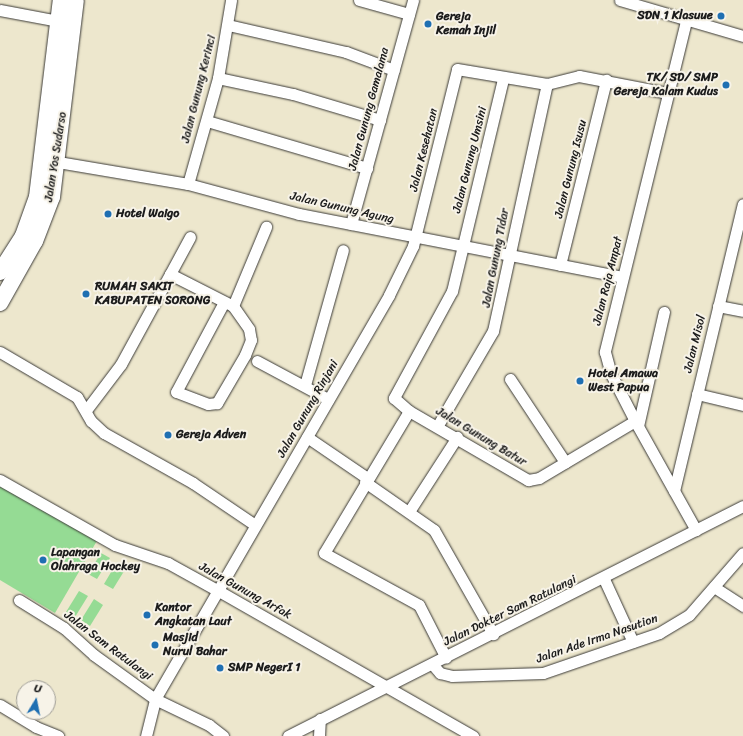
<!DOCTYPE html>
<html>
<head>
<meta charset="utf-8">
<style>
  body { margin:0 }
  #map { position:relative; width:743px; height:736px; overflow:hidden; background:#ede7cd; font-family:Sriracha,sans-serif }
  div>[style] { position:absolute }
  .green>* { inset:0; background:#95db94 }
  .roads { filter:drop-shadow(0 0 1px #3b3a37) drop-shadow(0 0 1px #3b3a37) }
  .minor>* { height:11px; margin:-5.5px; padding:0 5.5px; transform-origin:5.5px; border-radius:5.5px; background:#fff }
  .highway>* { height:16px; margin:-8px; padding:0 8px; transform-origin:8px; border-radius:8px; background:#fff }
  .dots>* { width:11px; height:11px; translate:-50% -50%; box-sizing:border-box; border:2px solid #f7f3e8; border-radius:50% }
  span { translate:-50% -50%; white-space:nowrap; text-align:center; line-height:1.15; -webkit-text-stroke:4px #f7f3e8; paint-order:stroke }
  .poi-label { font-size:12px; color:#1c1c1c; font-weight:700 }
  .right { translate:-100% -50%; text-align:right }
  .left { translate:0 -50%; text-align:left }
  .street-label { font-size:12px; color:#1c1c1c }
  .north { position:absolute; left:16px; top:680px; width:40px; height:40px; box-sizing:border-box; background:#f7f3e8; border:1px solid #9f9d96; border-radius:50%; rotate:10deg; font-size:11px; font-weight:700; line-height:16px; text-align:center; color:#1c1c1c }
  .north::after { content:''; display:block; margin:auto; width:14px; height:18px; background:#1f6fb2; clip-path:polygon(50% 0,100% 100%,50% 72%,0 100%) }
</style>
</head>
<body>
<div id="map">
  <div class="green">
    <i style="clip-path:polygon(0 484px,98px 539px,55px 613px,0 580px)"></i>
    <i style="clip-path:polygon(101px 553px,110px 558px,97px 579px,88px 574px)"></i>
    <i style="clip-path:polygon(117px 562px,126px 568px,113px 589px,104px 584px)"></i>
    <i style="clip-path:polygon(79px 591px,88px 596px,75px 617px,66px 612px)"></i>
    <i style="clip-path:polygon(94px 599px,103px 605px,90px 626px,81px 620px)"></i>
  </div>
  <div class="roads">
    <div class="minor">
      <i style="left:359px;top:0;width:52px;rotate:15.6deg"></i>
      <i style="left:620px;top:0;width:128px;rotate:16.3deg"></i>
      <i style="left:0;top:10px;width:60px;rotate:10.6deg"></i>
      <i style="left:686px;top:21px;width:341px;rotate:103.8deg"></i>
      <i style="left:605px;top:352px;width:23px;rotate:75deg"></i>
      <i style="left:611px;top:374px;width:53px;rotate:62.9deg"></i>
      <i style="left:635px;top:421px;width:125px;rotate:60.8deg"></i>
      <i style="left:228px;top:25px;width:121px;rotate:12.9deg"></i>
      <i style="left:346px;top:52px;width:51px;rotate:20.6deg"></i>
      <i style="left:218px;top:78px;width:77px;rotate:12deg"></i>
      <i style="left:293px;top:94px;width:91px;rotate:16.6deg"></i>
      <i style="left:503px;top:79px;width:218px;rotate:103.5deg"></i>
      <i style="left:452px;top:291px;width:122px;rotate:118.5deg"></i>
      <i style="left:394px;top:398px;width:20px;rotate:41deg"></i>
      <i style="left:409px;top:411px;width:138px;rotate:30.1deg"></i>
      <i style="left:528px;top:480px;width:11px;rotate:-10deg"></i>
      <i style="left:539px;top:478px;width:112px;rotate:-30.7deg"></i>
      <i style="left:207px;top:121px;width:167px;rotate:16.4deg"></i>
      <i style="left:58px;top:162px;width:132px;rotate:9.6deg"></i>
      <i style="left:188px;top:184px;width:115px;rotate:15.1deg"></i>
      <i style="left:299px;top:214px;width:329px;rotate:11deg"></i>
      <i style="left:188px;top:184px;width:110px;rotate:-74.2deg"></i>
      <i style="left:218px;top:78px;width:79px;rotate:-80.5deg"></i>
      <i style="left:351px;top:224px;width:232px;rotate:-74.5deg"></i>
      <i style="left:560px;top:265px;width:191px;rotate:-76deg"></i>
      <i style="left:170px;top:274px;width:42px;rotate:-61.6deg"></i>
      <i style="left:233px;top:306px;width:86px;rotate:-67.3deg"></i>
      <i style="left:718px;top:306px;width:25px;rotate:11deg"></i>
      <i style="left:0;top:352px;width:89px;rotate:30.3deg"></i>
      <i style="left:77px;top:397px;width:28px;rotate:60deg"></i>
      <i style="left:91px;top:421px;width:18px;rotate:43deg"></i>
      <i style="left:104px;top:433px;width:102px;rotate:29.3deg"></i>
      <i style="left:193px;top:483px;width:75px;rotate:34.1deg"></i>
      <i style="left:257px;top:361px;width:81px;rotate:28.2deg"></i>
      <i style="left:510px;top:379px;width:100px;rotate:56.5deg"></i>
      <i style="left:305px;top:385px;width:140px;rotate:-74.3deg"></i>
      <i style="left:697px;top:394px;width:47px;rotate:13.4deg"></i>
      <i style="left:87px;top:409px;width:56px;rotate:-52.9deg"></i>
      <i style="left:121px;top:364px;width:102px;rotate:-61.4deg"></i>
      <i style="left:170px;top:274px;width:71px;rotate:26.9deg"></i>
      <i style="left:233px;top:306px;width:28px;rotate:55deg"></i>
      <i style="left:249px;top:329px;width:11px;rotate:80deg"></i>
      <i style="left:251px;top:340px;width:16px;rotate:112deg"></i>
      <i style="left:245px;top:355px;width:56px;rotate:120.3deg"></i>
      <i style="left:217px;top:403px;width:9px;rotate:174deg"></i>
      <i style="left:208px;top:404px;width:34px;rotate:-159deg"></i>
      <i style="left:176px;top:392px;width:102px;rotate:-61.9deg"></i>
      <i style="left:409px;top:411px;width:165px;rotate:120.9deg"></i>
      <i style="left:324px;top:553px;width:108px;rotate:28.7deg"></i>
      <i style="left:419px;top:605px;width:59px;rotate:63deg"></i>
      <i style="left:438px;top:425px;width:109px;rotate:-59.7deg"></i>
      <i style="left:493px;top:331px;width:253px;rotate:-77.7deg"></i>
      <i style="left:638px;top:426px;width:117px;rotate:-77.2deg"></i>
      <i style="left:307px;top:437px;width:73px;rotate:34.3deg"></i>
      <i style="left:0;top:480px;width:132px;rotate:29.5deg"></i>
      <i style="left:115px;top:545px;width:56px;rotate:18.8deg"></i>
      <i style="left:168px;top:563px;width:56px;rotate:28.9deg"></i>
      <i style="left:217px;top:590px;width:295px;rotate:29.7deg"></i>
      <i style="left:365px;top:482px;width:84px;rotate:34.8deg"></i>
      <i style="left:434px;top:530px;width:120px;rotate:60.4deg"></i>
      <i style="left:674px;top:491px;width:295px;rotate:-76.5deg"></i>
      <i style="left:410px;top:510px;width:87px;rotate:-57.2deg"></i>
      <i style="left:604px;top:579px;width:69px;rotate:65.3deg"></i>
      <i style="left:714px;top:587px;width:35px;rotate:33deg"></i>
      <i style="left:19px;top:600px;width:53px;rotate:31.9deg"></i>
      <i style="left:64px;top:628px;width:40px;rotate:42deg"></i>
      <i style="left:94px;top:655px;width:75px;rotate:35.8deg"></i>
      <i style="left:155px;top:699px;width:60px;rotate:25.7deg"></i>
      <i style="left:209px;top:725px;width:18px;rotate:38deg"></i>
      <i style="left:433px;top:665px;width:11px;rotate:49deg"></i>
      <i style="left:440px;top:673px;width:12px;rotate:14deg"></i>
      <i style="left:452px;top:676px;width:91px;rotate:-1.9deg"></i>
      <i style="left:543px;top:673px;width:123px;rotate:-19deg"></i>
      <i style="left:659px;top:633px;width:35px;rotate:-31deg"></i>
      <i style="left:689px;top:615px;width:82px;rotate:-48.9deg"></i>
      <i style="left:0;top:705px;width:42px;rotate:31.4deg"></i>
      <i style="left:36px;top:727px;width:24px;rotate:22deg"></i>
      <i style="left:146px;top:736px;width:38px;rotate:-76deg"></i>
      <i style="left:155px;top:699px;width:467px;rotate:-59.9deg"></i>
      <i style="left:389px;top:295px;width:55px;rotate:-63.9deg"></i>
      <i style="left:413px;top:246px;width:182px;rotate:-76deg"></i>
      <i style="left:457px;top:69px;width:91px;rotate:9.5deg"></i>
      <i style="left:547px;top:84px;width:33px;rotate:-14deg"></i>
      <i style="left:579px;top:76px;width:91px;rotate:10.8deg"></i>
      <i style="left:288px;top:736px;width:510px;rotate:-26.82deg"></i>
      <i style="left:319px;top:736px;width:17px;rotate:-87deg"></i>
    </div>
    <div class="highway">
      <i style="left:0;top:272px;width:43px;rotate:-57.4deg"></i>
      <i style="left:23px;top:236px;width:41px;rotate:-70.3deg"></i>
      <i style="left:37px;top:197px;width:198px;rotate:-83.1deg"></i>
      <i style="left:0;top:303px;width:71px;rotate:-60.6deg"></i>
      <i style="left:35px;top:241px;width:47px;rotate:-68.9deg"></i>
      <i style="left:52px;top:197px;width:198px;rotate:-83.1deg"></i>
    </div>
  </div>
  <div class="dots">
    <i style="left:721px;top:16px;background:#1f6fb2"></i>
    <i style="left:428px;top:24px;background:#1f6fb2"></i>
    <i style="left:726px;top:85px;background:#1f6fb2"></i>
    <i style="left:108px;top:214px;background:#1f6fb2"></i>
    <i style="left:86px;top:294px;background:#1f6fb2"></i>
    <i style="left:580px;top:381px;background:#1f6fb2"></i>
    <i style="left:168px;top:435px;background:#1f6fb2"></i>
    <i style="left:43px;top:560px;background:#1f6fb2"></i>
    <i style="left:147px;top:615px;background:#1f6fb2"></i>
    <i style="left:155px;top:645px;background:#1f6fb2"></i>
    <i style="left:220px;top:668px;background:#1f6fb2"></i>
  </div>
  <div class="poi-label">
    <span class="right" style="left:713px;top:16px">SDN 1 Klasuue</span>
    <span class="left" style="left:436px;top:24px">Gereja<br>Kemah Injil</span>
    <span class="right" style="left:718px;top:85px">TK/ SD/ SMP<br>Gereja Kalam Kudus</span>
    <span class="left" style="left:116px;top:214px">Hotel Waigo</span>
    <span class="left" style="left:95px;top:294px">RUMAH SAKIT<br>KABUPATEN SORONG</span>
    <span class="left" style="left:588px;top:381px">Hotel Amawa<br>West Papua</span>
    <span class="left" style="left:176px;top:435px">Gereja Adven</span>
    <span class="left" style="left:51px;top:560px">Lapangan<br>Olahraga Hockey</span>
    <span class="left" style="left:155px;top:615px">Kantor<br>Angkatan Laut</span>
    <span class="left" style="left:163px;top:645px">Masjid<br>Nurul Bahar</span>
    <span class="left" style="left:228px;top:668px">SMP NegerI 1</span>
  </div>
  <div class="street-label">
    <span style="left:199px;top:89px;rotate:-76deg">Jalan Gunung Kerinci</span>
    <span style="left:369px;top:109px;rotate:-75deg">Jalan Gunung Gamalama</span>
    <span style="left:424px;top:150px;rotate:-76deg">Jalan Kesehatan</span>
    <span style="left:56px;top:157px;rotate:-81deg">Jalan Yos Sudarso</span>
    <span style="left:470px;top:160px;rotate:-76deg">Jalan Gunung Umsini</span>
    <span style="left:571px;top:169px;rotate:-76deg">Jalan Gunung Isusu</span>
    <span style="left:342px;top:208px;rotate:13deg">Jalan Gunung Agung</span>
    <span style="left:496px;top:258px;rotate:-79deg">Jalan Gunung Tidar</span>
    <span style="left:608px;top:281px;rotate:-76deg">Jalan Raja Ampat</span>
    <span style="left:695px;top:344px;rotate:-76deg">Jalan Misol</span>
    <span style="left:308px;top:409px;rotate:-60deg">Jalan Gunung Rinjani</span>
    <span style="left:481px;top:437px;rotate:31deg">Jalan Gunung Batur</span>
    <span style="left:245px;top:591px;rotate:29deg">Jalan Gunung Arfak</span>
    <span style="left:510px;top:611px;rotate:-26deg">Jalan Dokter Sam Ratulangi</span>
    <span style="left:597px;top:639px;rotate:-19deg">Jalan Ade Irma Nasution</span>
    <span style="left:108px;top:646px;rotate:37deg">Jalan Sam Ratulangi</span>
  </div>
  <div class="north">U</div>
</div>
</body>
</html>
